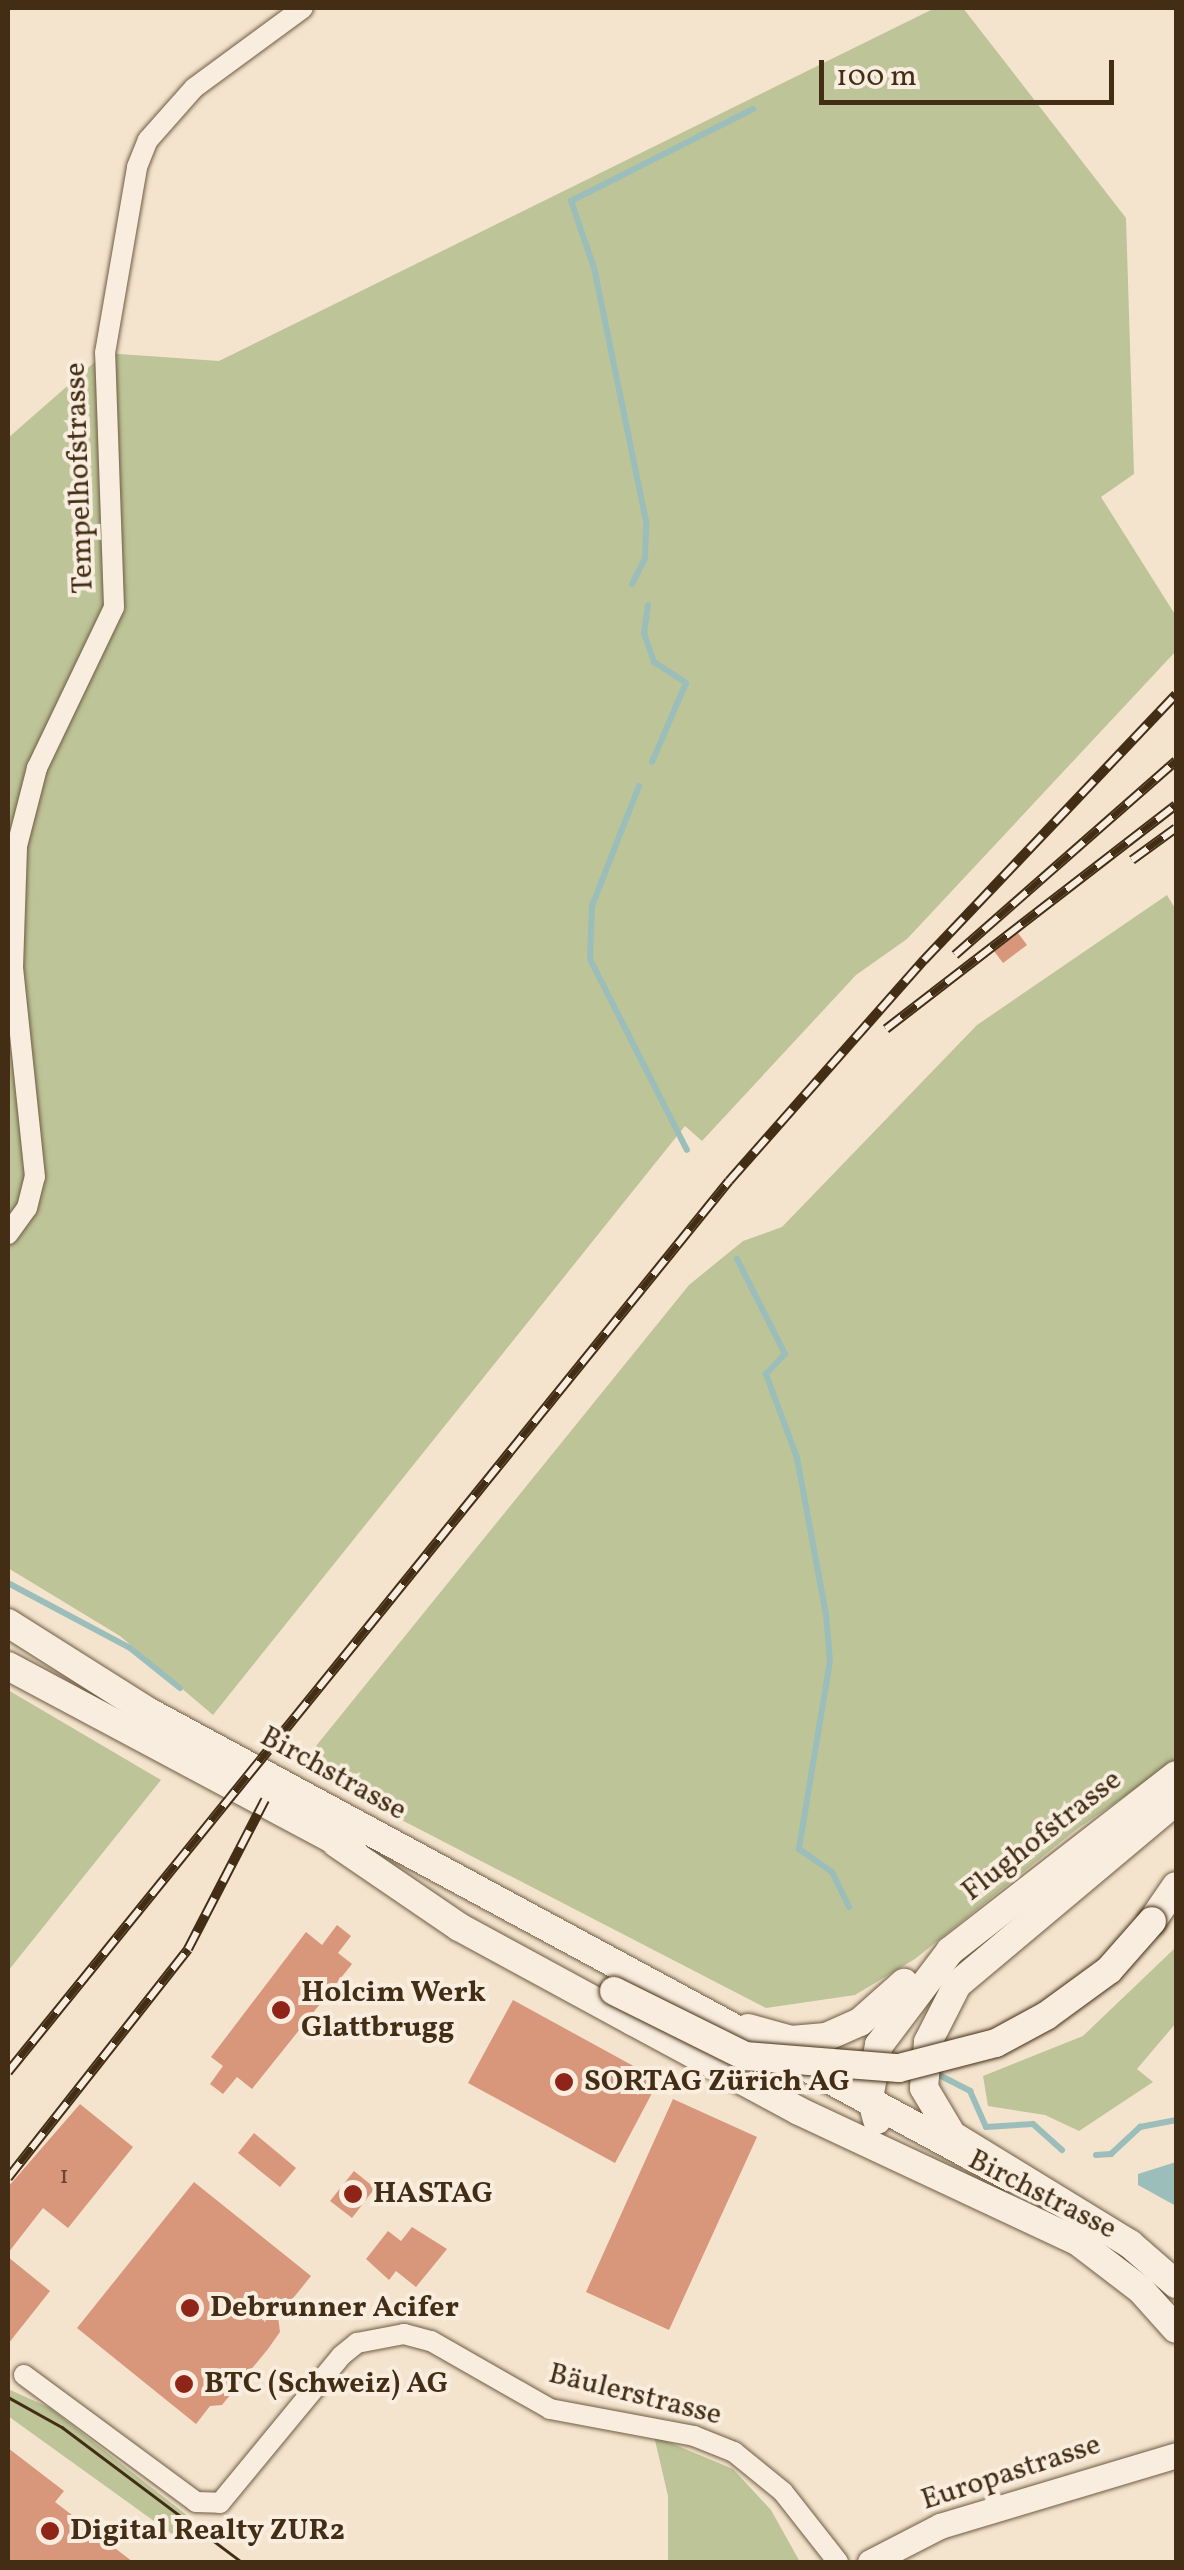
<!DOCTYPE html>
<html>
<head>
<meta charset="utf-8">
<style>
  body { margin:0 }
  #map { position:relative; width:1184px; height:2570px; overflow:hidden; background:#f4e4cd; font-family:Vollkorn,serif }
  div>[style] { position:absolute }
  .green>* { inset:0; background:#bdc497 }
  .water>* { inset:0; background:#9cbeba }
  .stream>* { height:6px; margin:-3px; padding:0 3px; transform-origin:3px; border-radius:3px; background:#9cbeba }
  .building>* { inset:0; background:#d8967b }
  .roads { filter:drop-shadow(0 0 2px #6f5c43) drop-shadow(0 0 2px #6f5c43) }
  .minor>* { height:20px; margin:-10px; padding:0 10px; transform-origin:10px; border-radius:10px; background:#f8edde }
  .tertiary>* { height:25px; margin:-12.5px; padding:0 12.5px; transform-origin:12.5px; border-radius:12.5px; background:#f8edde }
  .secondary>* { height:28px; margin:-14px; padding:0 14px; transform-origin:14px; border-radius:14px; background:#f8edde }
  .tram>* { height:2.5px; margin:-1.25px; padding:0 1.25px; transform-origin:1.25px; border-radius:1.25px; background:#432e15 }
  .rail>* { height:10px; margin-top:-5px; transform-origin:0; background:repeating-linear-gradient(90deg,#f8edde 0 19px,#432e15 0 38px); box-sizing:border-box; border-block:2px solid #432e15 }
  .bridges { filter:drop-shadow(0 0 2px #432e15) drop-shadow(0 0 2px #432e15) }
  .secondary-bridge>* { height:28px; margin:-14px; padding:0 14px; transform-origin:14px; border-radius:14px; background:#f8edde }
  .dots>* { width:28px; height:28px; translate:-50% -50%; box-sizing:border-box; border:5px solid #f8edde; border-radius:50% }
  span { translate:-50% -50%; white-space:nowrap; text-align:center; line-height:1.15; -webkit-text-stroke:8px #f8edde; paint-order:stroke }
  .number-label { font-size:25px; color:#68482e }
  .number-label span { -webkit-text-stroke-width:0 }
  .street-label { font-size:30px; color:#432e15 }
  .poi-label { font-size:30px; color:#432e15; font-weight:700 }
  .left { translate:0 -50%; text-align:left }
  .frame { position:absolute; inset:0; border:10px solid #432e15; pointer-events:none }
  .scale { position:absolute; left:819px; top:60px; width:295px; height:45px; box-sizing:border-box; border:5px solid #432e15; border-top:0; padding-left:12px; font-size:30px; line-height:35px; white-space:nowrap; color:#432e15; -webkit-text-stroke:8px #f8edde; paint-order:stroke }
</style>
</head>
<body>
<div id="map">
  <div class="green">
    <i style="clip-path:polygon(935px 8px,963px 8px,1126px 218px,1134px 474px,1101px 497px,1176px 616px,1176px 651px,907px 939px,856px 975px,702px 1141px,685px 1126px,213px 1715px,120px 1636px,8px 1568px,8px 438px,105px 353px,219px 361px)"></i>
    <i style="clip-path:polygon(1167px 895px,1176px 910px,1176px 1761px,1077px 1829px,915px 1959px,855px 1995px,766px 2008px,299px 1767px,689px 1285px,743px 1241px,782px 1227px,977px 1025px)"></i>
    <i style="clip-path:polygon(8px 1690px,161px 1780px,8px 1971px)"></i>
    <i style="clip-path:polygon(1176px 1947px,1176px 2023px,1137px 2069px,1153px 2082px,1079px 2131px,1045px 2115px,988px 2106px,983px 2076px,1083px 2036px)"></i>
    <i style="clip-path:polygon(8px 2389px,50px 2408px,193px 2520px,179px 2539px,8px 2416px)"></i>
    <i style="clip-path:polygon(654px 2436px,733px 2469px,771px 2510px,800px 2562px,668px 2562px,668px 2496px)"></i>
  </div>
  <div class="water">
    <i style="clip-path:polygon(1176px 2162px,1176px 2206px,1138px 2185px,1138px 2174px)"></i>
  </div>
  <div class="stream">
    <i style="left:632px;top:584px;width:29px;rotate:-63deg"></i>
    <i style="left:645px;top:558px;width:37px;rotate:-88deg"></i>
    <i style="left:646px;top:521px;width:258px;rotate:-101.6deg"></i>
    <i style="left:594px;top:268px;width:71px;rotate:-108.9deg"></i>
    <i style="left:571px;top:201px;width:204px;rotate:-26.8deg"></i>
    <i style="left:648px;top:605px;width:28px;rotate:98deg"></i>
    <i style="left:644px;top:633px;width:31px;rotate:71deg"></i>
    <i style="left:654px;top:662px;width:38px;rotate:33deg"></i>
    <i style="left:686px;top:683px;width:86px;rotate:113.3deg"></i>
    <i style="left:639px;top:786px;width:129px;rotate:111.4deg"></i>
    <i style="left:592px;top:906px;width:53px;rotate:92.2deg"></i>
    <i style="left:590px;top:959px;width:214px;rotate:63.1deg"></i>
    <i style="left:737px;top:1259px;width:106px;rotate:63.2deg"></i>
    <i style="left:785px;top:1354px;width:28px;rotate:134deg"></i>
    <i style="left:766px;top:1374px;width:90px;rotate:69.7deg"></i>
    <i style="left:797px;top:1458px;width:160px;rotate:79.5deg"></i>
    <i style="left:826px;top:1615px;width:46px;rotate:85deg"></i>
    <i style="left:830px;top:1661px;width:191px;rotate:99.4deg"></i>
    <i style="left:799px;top:1849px;width:40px;rotate:34.9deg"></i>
    <i style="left:832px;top:1872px;width:39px;rotate:64deg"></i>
    <i style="left:8px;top:1583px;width:138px;rotate:28deg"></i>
    <i style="left:130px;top:1648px;width:64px;rotate:38.7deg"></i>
    <i style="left:941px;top:2076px;width:33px;rotate:27deg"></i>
    <i style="left:970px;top:2091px;width:39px;rotate:66deg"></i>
    <i style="left:986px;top:2127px;width:47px;rotate:-3.7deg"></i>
    <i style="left:1033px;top:2124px;width:39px;rotate:42deg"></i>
    <i style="left:1096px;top:2155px;width:15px;rotate:-4deg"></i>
    <i style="left:1111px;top:2154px;width:40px;rotate:-43deg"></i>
    <i style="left:1140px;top:2127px;width:37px;rotate:-11deg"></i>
  </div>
  <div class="building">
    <i style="clip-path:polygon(1018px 933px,1027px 945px,1003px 963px,994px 951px)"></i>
    <i style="clip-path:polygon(337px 1925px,351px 1936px,338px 1953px,352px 1964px,252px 2089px,237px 2077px,223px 2094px,210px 2084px,223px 2066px,211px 2057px,306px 1932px,322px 1945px)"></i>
    <i style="clip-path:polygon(513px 2000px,659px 2080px,615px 2163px,468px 2083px)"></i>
    <i style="clip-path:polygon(673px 2099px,757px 2137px,669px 2330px,586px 2292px)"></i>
    <i style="clip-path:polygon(80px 2104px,133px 2147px,68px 2228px,43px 2208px,8px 2253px,8px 2187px)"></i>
    <i style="clip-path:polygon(254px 2133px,296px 2168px,280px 2187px,238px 2153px)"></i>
    <i style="clip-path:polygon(354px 2171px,375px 2188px,352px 2218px,330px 2201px)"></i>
    <i style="clip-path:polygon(194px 2182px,311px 2276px,278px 2317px,280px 2332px,268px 2349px,222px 2405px,210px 2406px,196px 2424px,77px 2328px)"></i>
    <i style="clip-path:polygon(412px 2227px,447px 2249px,416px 2287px,396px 2271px,389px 2280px,366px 2259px,388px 2231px,401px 2241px)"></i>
    <i style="clip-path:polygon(8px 2257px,50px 2291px,8px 2344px)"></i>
    <i style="clip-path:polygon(8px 2448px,64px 2491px,55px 2502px,133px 2562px,8px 2562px)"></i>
  </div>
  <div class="roads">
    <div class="minor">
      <i style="left:8px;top:1234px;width:32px;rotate:-54deg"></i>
      <i style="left:27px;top:1208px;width:32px;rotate:-76deg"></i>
      <i style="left:35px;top:1177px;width:210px;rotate:-96deg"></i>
      <i style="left:13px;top:968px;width:122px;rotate:-88.1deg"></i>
      <i style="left:17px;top:846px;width:81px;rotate:-75.6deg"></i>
      <i style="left:37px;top:768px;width:178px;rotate:-64.4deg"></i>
      <i style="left:114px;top:607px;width:254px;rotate:-92deg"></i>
      <i style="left:105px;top:353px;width:189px;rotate:-80.2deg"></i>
      <i style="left:137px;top:167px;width:29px;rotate:-68deg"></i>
      <i style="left:148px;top:140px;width:69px;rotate:-48.5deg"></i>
      <i style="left:194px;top:88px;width:135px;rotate:-36.3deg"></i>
      <i style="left:24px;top:2375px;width:214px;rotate:36.4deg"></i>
      <i style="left:196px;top:2502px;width:24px;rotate:2deg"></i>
      <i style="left:220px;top:2503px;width:190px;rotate:-50.5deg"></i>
      <i style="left:341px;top:2356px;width:21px;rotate:-39deg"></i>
      <i style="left:357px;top:2343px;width:48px;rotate:-10.8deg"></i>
      <i style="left:404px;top:2334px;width:28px;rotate:15deg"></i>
      <i style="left:431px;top:2341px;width:137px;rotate:29.7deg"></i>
      <i style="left:550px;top:2409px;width:147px;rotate:10.6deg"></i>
      <i style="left:694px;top:2436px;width:43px;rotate:21.8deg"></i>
      <i style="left:734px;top:2452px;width:63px;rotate:39.2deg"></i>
      <i style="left:783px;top:2492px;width:89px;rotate:51.8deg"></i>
    </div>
    <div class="tertiary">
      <i style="left:870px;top:2562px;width:79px;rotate:-27.2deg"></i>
      <i style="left:940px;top:2526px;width:246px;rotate:-16.7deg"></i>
    </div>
    <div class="secondary">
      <i style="left:8px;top:1623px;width:165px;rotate:32.3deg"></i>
      <i style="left:147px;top:1711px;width:981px;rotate:28.37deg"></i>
      <i style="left:8px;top:1666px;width:391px;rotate:28.1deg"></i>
      <i style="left:1176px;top:1801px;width:286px;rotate:140deg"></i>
      <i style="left:957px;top:1985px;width:64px;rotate:117deg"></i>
      <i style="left:928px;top:2042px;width:46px;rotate:95deg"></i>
      <i style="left:924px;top:2088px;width:55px;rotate:59.2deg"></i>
      <i style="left:952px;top:2135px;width:209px;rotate:31.5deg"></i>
      <i style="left:1130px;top:2244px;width:61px;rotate:41deg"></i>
      <i style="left:336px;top:1843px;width:149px;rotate:34.3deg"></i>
      <i style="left:459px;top:1927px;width:197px;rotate:28.5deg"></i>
      <i style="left:632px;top:2021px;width:190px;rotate:28.3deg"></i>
      <i style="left:799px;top:2111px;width:307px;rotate:25.1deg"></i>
      <i style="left:1077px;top:2241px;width:81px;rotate:37.4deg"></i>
      <i style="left:1141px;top:2290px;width:52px;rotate:48.1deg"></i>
      <i style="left:1152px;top:1921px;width:42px;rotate:-55.6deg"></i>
      <i style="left:748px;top:2028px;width:45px;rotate:15.6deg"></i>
      <i style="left:791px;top:2040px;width:35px;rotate:-5deg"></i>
      <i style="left:826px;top:2037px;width:37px;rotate:-24deg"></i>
      <i style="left:860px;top:2022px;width:59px;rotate:-41.6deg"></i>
      <i style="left:877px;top:2120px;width:28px;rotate:-105deg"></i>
      <i style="left:870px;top:2093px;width:49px;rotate:-79.4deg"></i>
      <i style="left:879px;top:2045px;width:118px;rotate:-52.9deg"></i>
      <i style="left:950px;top:1951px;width:286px;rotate:-37.9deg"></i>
    </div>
  </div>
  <div class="tram">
    <i style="left:8px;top:2397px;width:62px;rotate:29.1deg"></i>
    <i style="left:62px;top:2427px;width:225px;rotate:36.9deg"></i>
  </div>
  <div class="rail">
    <i style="left:1132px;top:860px;width:54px;rotate:-36deg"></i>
    <i style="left:955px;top:955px;width:294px;rotate:-41.3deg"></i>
    <i style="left:886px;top:1029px;width:366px;rotate:-37.7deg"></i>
    <i style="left:8px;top:2072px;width:1146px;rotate:-51.02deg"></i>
    <i style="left:729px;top:1181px;width:295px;rotate:-48.6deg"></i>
    <i style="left:924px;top:960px;width:366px;rotate:-46.5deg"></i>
    <i style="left:8px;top:2178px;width:291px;rotate:-51.8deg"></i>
    <i style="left:188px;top:1949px;width:168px;rotate:-62.7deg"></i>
  </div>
  <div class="bridges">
    <div class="secondary-bridge">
      <i style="left:614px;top:1991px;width:146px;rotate:26.4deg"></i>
      <i style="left:745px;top:2056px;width:154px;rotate:4.5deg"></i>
      <i style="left:899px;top:2068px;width:100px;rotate:-14.5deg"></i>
      <i style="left:996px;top:2043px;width:57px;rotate:-28.4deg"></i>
      <i style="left:1046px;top:2016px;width:78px;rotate:-36.1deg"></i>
      <i style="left:1109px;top:1970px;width:65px;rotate:-48.7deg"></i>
    </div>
  </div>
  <div class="dots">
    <i style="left:281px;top:2010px;background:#8f2418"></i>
    <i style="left:564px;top:2082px;background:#8f2418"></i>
    <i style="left:353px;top:2194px;background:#8f2418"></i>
    <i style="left:190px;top:2308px;background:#8f2418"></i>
    <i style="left:184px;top:2384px;background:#8f2418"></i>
    <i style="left:50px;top:2531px;background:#8f2418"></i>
  </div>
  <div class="number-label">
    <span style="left:64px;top:2177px">1</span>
  </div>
  <div class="street-label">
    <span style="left:80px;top:478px;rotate:-92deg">Tempelhofstrasse</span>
    <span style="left:333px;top:1774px;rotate:29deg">Birchstrasse</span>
    <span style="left:1042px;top:1836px;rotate:-38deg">Flughofstrasse</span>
    <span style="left:1042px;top:2195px;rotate:27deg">Birchstrasse</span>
    <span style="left:635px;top:2395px;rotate:14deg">Bäulerstrasse</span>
    <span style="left:1011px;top:2473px;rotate:-18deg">Europastrasse</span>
  </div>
  <div class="poi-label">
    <span class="left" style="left:301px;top:2010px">Holcim Werk<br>Glattbrugg</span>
    <span class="left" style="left:584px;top:2082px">SORTAG Zürich AG</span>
    <span class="left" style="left:373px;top:2194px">HASTAG</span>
    <span class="left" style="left:210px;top:2308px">Debrunner Acifer</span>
    <span class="left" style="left:204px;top:2384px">BTC (Schweiz) AG</span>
    <span class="left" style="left:70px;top:2531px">Digital Realty ZUR2</span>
  </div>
  <div class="frame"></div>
  <div class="scale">100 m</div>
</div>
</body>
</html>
